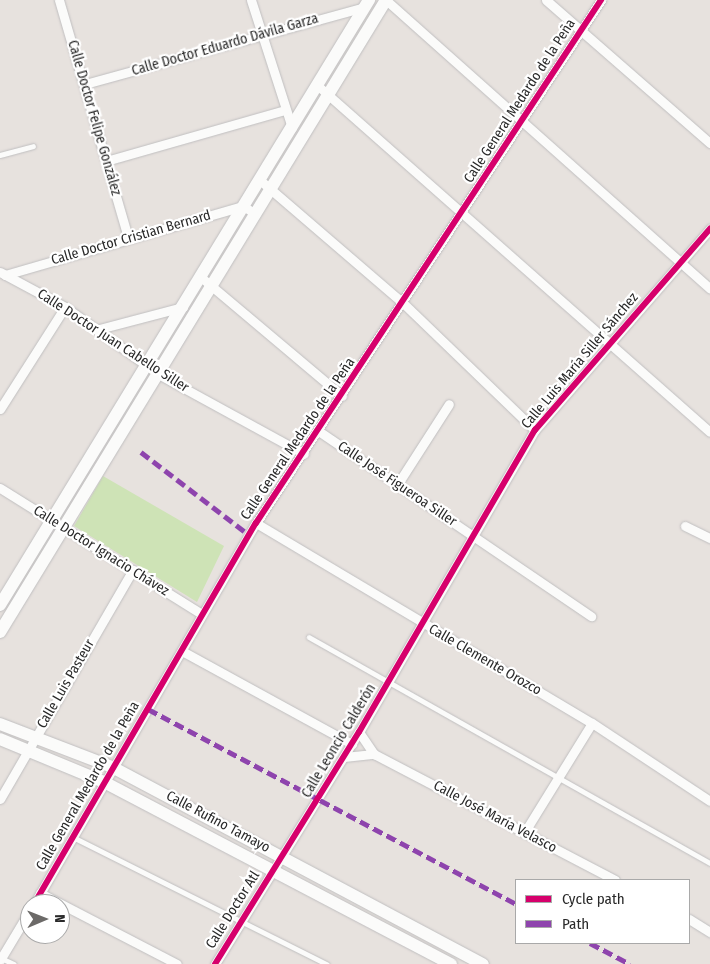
<!DOCTYPE html>
<html>
<head>
<meta charset="utf-8">
<style>
  body { margin:0 }
  #map { position:relative; width:710px; height:964px; overflow:hidden; background:#e7e2de; font-family:"Fira Sans Condensed",sans-serif }
  div>[style] { position:absolute }
  .green>* { inset:0; background:#cee3b6 }
  .roads { filter:drop-shadow(0 0 1px #c0bfc0) drop-shadow(0 0 1px #c0bfc0) }
  .lane>* { height:4.5px; margin:-2.25px; padding:0 2.25px; transform-origin:2.25px; border-radius:2.25px; background:#fbfbfa }
  .street>* { height:9px; margin:-4.5px; padding:0 4.5px; transform-origin:4.5px; border-radius:4.5px; background:#fbfbfa }
  .secondary>* { height:12px; margin:-6px; padding:0 6px; transform-origin:6px; border-radius:6px; background:#fbfbfa }
  .quiet>* { height:5px; margin-top:-2.5px; transform-origin:0; background:repeating-linear-gradient(90deg,#8e44ad 0 10px,transparent 0 15px) }
  .cycleway>* { height:6px; margin:-3px; padding:0 3px; transform-origin:3px; border-radius:3px; background:#d6006c }
  span { translate:-50% -50%; white-space:nowrap; text-align:center; line-height:1.15; -webkit-text-stroke:4.5px #fff; paint-order:stroke }
  .street-label { font-size:14px; color:#292929 }
  .legend { position:absolute; left:515px; top:879px; width:175px; height:65px; box-sizing:border-box; background:#fff; border:1px solid #a9a9a9; margin:0; padding:6px 9px; list-style:none; font-size:15px; color:#292929 }
  .legend li { display:flex; align-items:center; gap:10px; height:25px }
  .legend b { width:25px; border:1px solid #a9a9a9 }
  .north { position:absolute; left:20px; top:894px; width:50px; height:50px; box-sizing:border-box; background:#fff; border:1px solid #a9a9a9; border-radius:50%; rotate:89deg; font-size:14px; font-weight:700; line-height:20px; text-align:center; color:#292929 }
  .north::after { content:''; display:block; margin:auto; width:18px; height:22px; background:#6c6a68; clip-path:polygon(50% 0,100% 100%,50% 72%,0 100%) }
</style>
</head>
<body>
<div id="map">
  <div class="green">
    <i style="clip-path:polygon(103px 476px,224px 546px,197px 602px,74px 526px)"></i>
  </div>
  <div class="roads">
    <div class="lane">
      <i style="left:0;top:155px;width:34px;rotate:-15deg"></i>
      <i style="left:309px;top:637px;width:460px;rotate:29.4deg"></i>
      <i style="left:73px;top:837px;width:284px;rotate:26.6deg"></i>
      <i style="left:1px;top:958px;width:14px;rotate:25deg"></i>
    </div>
    <div class="street">
      <i style="left:59px;top:0;width:247px;rotate:73.8deg"></i>
      <i style="left:251px;top:0;width:134px;rotate:72.2deg"></i>
      <i style="left:386px;top:0;width:434px;rotate:41.7deg"></i>
      <i style="left:546px;top:0;width:218px;rotate:41.1deg"></i>
      <i style="left:85px;top:84px;width:290px;rotate:-15.4deg"></i>
      <i style="left:317px;top:85px;width:524px;rotate:41.44deg"></i>
      <i style="left:106px;top:161px;width:186px;rotate:-15.9deg"></i>
      <i style="left:261px;top:181px;width:187px;rotate:40.7deg"></i>
      <i style="left:403px;top:303px;width:183px;rotate:43.9deg"></i>
      <i style="left:0;top:272px;width:74px;rotate:28.3deg"></i>
      <i style="left:65px;top:307px;width:117px;rotate:35.6deg"></i>
      <i style="left:160px;top:375px;width:164px;rotate:28.7deg"></i>
      <i style="left:5px;top:275px;width:248px;rotate:-16.2deg"></i>
      <i style="left:243px;top:206px;width:15px;rotate:32deg"></i>
      <i style="left:202px;top:278px;width:183px;rotate:40.1deg"></i>
      <i style="left:99px;top:329px;width:87px;rotate:-14.7deg"></i>
      <i style="left:0;top:409px;width:121px;rotate:-57.5deg"></i>
      <i style="left:320px;top:432px;width:328px;rotate:34.2deg"></i>
      <i style="left:397px;top:485px;width:96px;rotate:-57.3deg"></i>
      <i style="left:0;top:488px;width:238px;rotate:32deg"></i>
      <i style="left:256px;top:523px;width:391px;rotate:30.8deg"></i>
      <i style="left:592px;top:723px;width:141px;rotate:33.5deg"></i>
      <i style="left:685px;top:526px;width:28px;rotate:26deg"></i>
      <i style="left:182px;top:651px;width:194px;rotate:28.7deg"></i>
      <i style="left:359px;top:732px;width:27px;rotate:56deg"></i>
      <i style="left:374px;top:754px;width:272px;rotate:27.6deg"></i>
      <i style="left:344px;top:757px;width:30px;rotate:-6deg"></i>
      <i style="left:0;top:799px;width:265px;rotate:-59.9deg"></i>
      <i style="left:524px;top:833px;width:129px;rotate:-58.3deg"></i>
      <i style="left:40px;top:893px;width:154px;rotate:27.4deg"></i>
      <i style="left:34px;top:904px;width:441px;rotate:-59.8deg"></i>
      <i style="left:256px;top:523px;width:627px;rotate:-56.59deg"></i>
      <i style="left:689px;top:919px;width:25px;rotate:32deg"></i>
      <i style="left:0;top:960px;width:58px;rotate:-59deg"></i>
      <i style="left:215px;top:964px;width:273px;rotate:-58.2deg"></i>
      <i style="left:359px;top:732px;width:350px;rotate:-59.8deg"></i>
      <i style="left:535px;top:430px;width:267px;rotate:-49deg"></i>
    </div>
    <div class="secondary">
      <i style="left:0;top:605px;width:709px;rotate:-58.62deg"></i>
      <i style="left:0;top:632px;width:741px;rotate:-58.59deg"></i>
      <i style="left:0;top:724px;width:120px;rotate:21deg"></i>
      <i style="left:112px;top:767px;width:420px;rotate:28deg"></i>
      <i style="left:0;top:739px;width:113px;rotate:22.5deg"></i>
      <i style="left:104px;top:782px;width:392px;rotate:27.7deg"></i>
    </div>
  </div>
  <div class="quiet">
    <i style="left:141px;top:452px;width:136px;rotate:37.5deg"></i>
    <i style="left:148px;top:709px;width:416px;rotate:27.9deg"></i>
    <i style="left:590px;top:943px;width:45px;rotate:27.7deg"></i>
  </div>
  <div class="cycleway">
    <i style="left:34px;top:904px;width:441px;rotate:-59.8deg"></i>
    <i style="left:256px;top:523px;width:627px;rotate:-56.59deg"></i>
    <i style="left:215px;top:964px;width:273px;rotate:-58.2deg"></i>
    <i style="left:359px;top:732px;width:350px;rotate:-59.8deg"></i>
    <i style="left:535px;top:430px;width:267px;rotate:-49deg"></i>
  </div>
  <div class="street-label">
    <span style="left:225px;top:45px;rotate:-16deg">Calle Doctor Eduardo Dávila Garza</span>
    <span style="left:520px;top:101px;rotate:-57deg">Calle General Medardo de la Peña</span>
    <span style="left:94px;top:118px;rotate:74deg">Calle Doctor Felipe González</span>
    <span style="left:131px;top:238px;rotate:-16deg">Calle Doctor Cristian Bernard</span>
    <span style="left:113px;top:341px;rotate:33deg">Calle Doctor Juan Cabello Siller</span>
    <span style="left:580px;top:361px;rotate:-50deg">Calle Luis María Siller Sánchez</span>
    <span style="left:298px;top:439px;rotate:-56deg">Calle General Medardo de la Peña</span>
    <span style="left:397px;top:484px;rotate:34deg">Calle José Figueroa Siller</span>
    <span style="left:101px;top:551px;rotate:32deg">Calle Doctor Ignacio Chávez</span>
    <span style="left:485px;top:660px;rotate:30deg">Calle Clemente Orozco</span>
    <span style="left:66px;top:684px;rotate:-60deg">Calle Luis Pasteur</span>
    <span style="left:339px;top:741px;rotate:-59deg">Calle Leoncio Calderón</span>
    <span style="left:88px;top:786px;rotate:-60deg">Calle General Medardo de la Peña</span>
    <span style="left:495px;top:817px;rotate:28deg">Calle José María Velasco</span>
    <span style="left:218px;top:822px;rotate:28deg">Calle Rufino Tamayo</span>
    <span style="left:233px;top:910px;rotate:-58deg">Calle Doctor Atl</span>
  </div>
  <ul class="legend">
  <li><b style="height:6px;background:#d6006c"></b>Cycle path</li>
  <li><b style="height:6px;background:#8e44ad"></b>Path</li>
  </ul>
  <div class="north">N</div>
</div>
</body>
</html>
